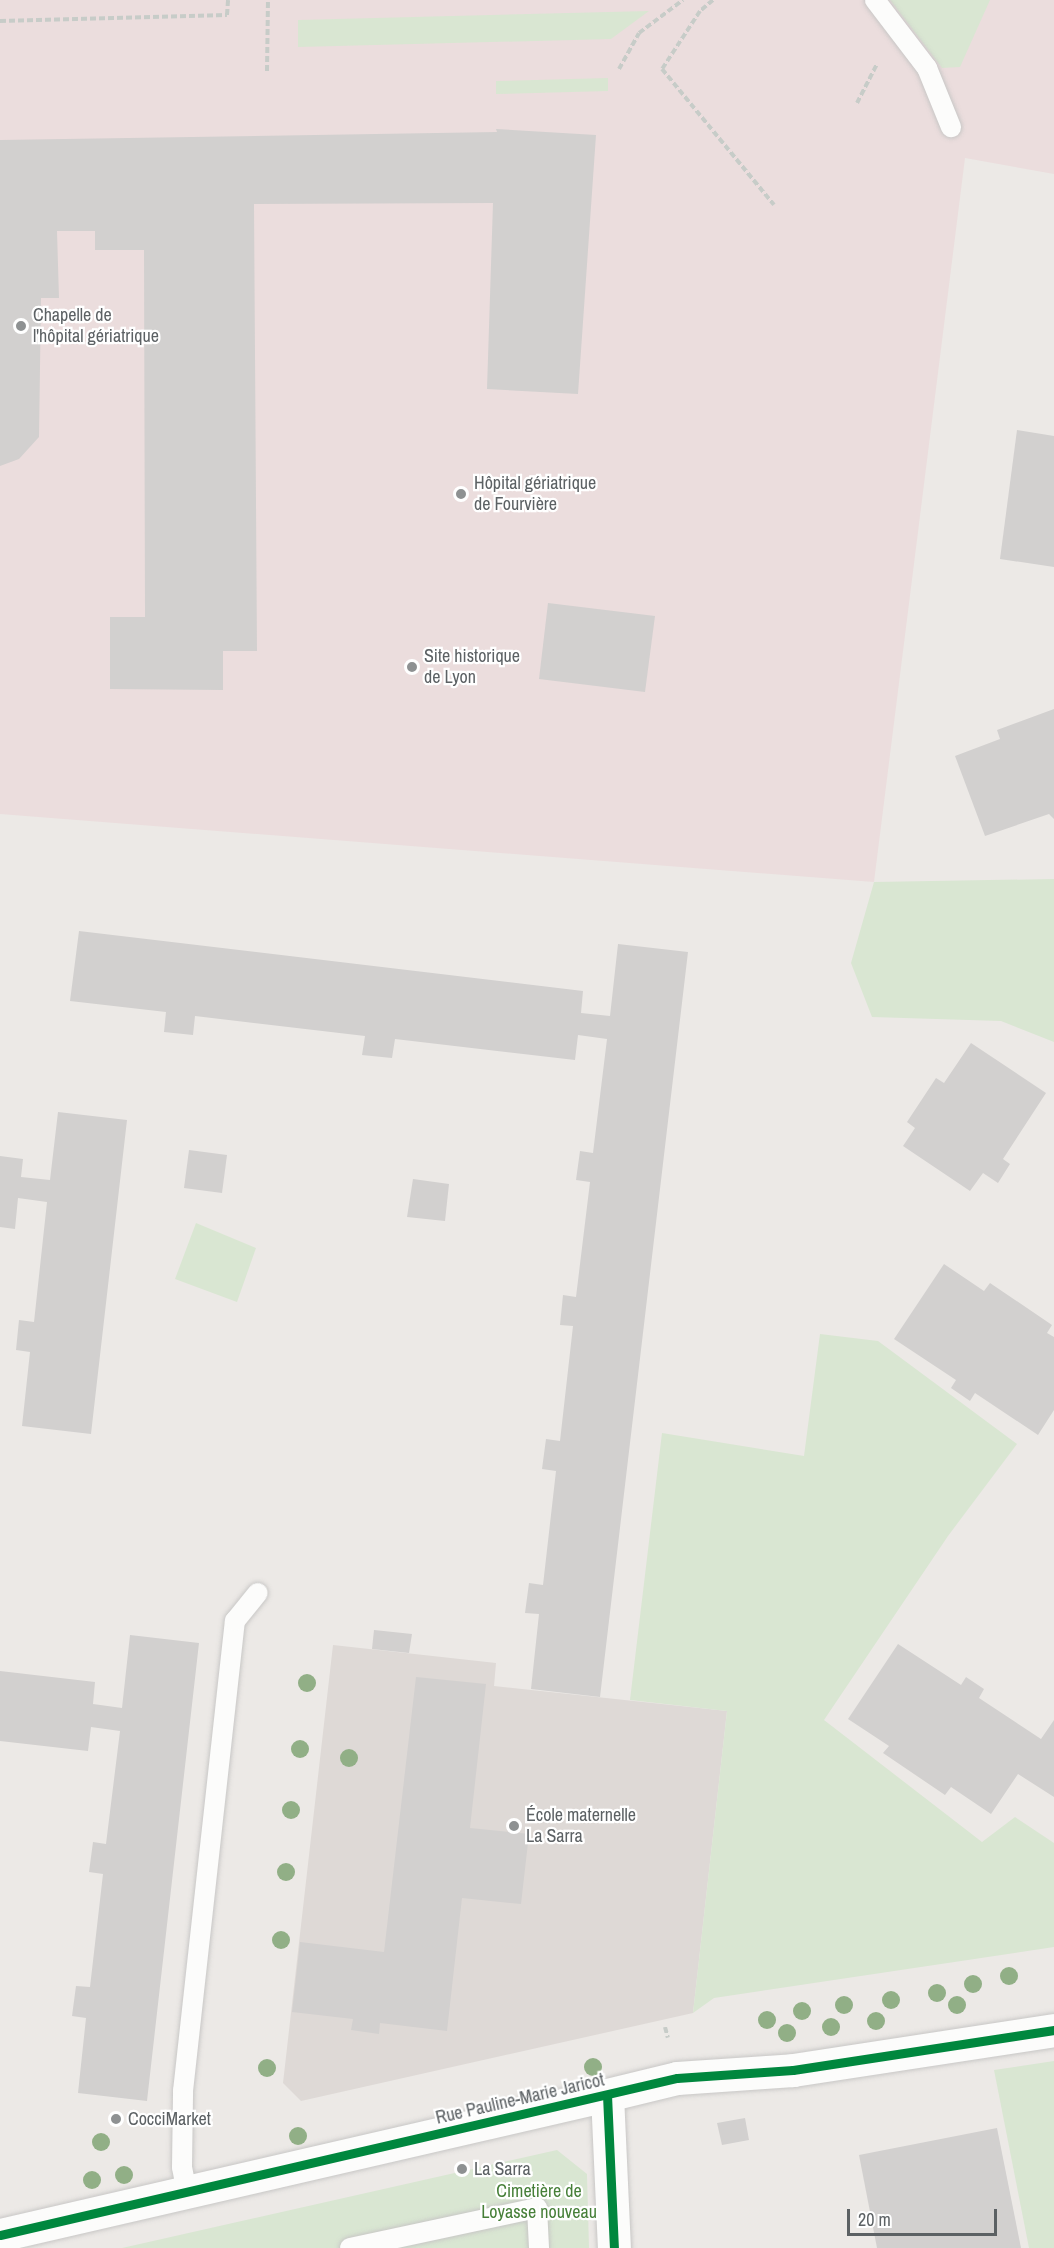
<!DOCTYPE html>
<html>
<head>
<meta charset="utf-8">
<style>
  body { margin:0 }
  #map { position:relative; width:1054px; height:2248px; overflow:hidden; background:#ece9e6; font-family:"Archivo Narrow",sans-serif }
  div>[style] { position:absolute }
  .education>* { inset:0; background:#ded9d6 }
  .medical>* { inset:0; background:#ebdddd }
  .green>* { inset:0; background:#d9e6d2 }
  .building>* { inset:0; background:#d2d0cf }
  .path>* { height:4px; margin-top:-2px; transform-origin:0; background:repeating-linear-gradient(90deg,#c7ccc8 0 6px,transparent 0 9px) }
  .roads { filter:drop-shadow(0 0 2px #c8c7c6) drop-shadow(0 0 2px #c8c7c6) }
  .lane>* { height:20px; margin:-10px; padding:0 10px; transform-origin:10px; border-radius:10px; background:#fcfcfb }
  .street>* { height:33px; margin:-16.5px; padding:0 16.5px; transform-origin:16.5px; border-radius:16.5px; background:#fcfcfb }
  .secondary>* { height:33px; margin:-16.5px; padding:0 16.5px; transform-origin:16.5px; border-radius:16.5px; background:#fcfcfb }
  .cycleway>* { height:9px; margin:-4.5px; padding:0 4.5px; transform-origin:4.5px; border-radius:4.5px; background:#00873e }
  .trees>* { width:18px; height:18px; margin:-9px; border-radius:50%; background:#91af86 }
  .dots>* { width:16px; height:16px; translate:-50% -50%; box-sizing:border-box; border:3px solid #fff; border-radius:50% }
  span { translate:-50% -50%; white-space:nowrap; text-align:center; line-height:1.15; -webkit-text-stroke:4.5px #fff; paint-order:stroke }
  .poi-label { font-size:18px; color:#5c6164 }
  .left { translate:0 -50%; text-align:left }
  .street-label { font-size:18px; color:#5c6164 }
  .park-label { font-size:18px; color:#467f38 }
  .scale { position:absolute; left:847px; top:2209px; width:150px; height:27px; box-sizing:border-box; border:3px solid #5c6164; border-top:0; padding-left:8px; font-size:18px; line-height:21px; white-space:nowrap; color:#5c6164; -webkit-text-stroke:4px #fff; paint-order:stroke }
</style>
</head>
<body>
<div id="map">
  <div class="education">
    <i style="clip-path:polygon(333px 1645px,496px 1663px,494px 1686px,727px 1711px,693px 2013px,301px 2101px,283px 2083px)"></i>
  </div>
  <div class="medical">
    <i style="clip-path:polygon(0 0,1054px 0,1054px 174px,965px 158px,874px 882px,0 814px)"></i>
  </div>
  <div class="green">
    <i style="clip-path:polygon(890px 0,990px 0,960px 67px,942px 68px)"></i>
    <i style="clip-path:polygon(649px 11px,611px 39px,298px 47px,298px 20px)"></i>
    <i style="clip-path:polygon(608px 78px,608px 91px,496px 94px,496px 81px)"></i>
    <i style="clip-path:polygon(1054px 879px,1054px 1042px,1001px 1021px,872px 1017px,851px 963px,874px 882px)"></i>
    <i style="clip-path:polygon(196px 1223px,256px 1248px,237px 1302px,175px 1279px)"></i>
    <i style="clip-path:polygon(820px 1334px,878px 1341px,1017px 1444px,948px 1536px,824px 1720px,982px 1842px,1015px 1817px,1054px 1843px,1054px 1947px,714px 1998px,693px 2013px,727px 1711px,630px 1700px,662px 1433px,804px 1456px)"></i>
    <i style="clip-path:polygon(1054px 2061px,1054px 2248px,1029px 2248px,994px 2070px)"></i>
    <i style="clip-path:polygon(557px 2150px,587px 2174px,589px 2248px,122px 2248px)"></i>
  </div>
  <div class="building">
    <i style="clip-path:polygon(496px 129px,596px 135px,578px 394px,487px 389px,493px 203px,254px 204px,257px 651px,223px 651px,223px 690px,110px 689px,110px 617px,145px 617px,144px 250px,95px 250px,95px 231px,57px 231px,59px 298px,41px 298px,39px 437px,19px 459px,0 466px,0 140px,497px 132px)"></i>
    <i style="clip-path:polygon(1017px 430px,1054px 436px,1054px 567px,1000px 559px)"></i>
    <i style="clip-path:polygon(548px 603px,655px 616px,645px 692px,539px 679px)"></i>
    <i style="clip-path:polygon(1054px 709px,1054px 819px,1049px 814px,985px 836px,955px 756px,1000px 739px,997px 730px)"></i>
    <i style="clip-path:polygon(79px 931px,583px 991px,581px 1013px,610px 1016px,618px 944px,688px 952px,600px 1697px,531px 1689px,539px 1614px,525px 1613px,529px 1583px,543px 1585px,556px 1471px,542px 1469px,546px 1439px,560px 1441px,573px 1326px,560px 1325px,563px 1295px,576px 1297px,590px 1182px,576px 1180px,580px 1151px,593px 1153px,607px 1039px,578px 1035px,575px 1060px,395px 1039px,392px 1058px,362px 1055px,365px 1036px,195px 1016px,193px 1035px,164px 1032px,166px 1012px,70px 1001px)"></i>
    <i style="clip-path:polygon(971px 1043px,1046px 1093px,1003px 1159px,1010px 1164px,998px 1183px,983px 1173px,970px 1191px,903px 1146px,915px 1128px,907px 1122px,936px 1078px,944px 1083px)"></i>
    <i style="clip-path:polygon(58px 1112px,127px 1120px,91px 1434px,22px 1426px,30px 1352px,16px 1350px,19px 1320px,34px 1322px,47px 1202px,18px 1198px,15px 1229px,0 1227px,0 1156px,23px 1159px,21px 1177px,50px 1180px)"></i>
    <i style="clip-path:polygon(189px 1150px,227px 1155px,222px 1193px,184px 1188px)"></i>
    <i style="clip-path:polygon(413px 1179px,449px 1184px,445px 1221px,407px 1217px)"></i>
    <i style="clip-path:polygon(944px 1264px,984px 1291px,990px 1283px,1052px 1325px,1047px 1333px,1054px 1337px,1054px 1410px,1038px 1435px,975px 1393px,970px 1401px,951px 1388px,956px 1380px,894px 1339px)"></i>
    <i style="clip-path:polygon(374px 1630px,412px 1634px,409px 1653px,372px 1649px)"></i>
    <i style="clip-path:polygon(130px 1635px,199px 1643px,147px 2101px,78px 2093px,86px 2018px,72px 2016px,76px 1986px,90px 1987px,103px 1874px,89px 1872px,93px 1842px,106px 1844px,120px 1731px,91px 1727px,88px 1751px,0 1741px,0 1671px,95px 1682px,93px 1704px,122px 1708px)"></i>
    <i style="clip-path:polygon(898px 1644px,961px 1685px,966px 1677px,984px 1689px,979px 1698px,1041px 1739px,1054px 1720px,1054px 1797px,1018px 1774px,991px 1814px,951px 1787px,945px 1795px,883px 1753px,889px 1746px,848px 1719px)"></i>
    <i style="clip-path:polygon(416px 1677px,486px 1684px,470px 1828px,529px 1834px,521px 1904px,462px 1898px,447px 2031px,380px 2023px,379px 2034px,351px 2030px,353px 2019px,292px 2012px,300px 1942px,384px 1952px)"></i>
    <i style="clip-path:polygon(745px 2118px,749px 2140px,722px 2145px,717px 2123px)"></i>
    <i style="clip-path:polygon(997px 2128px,1021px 2248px,877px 2248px,859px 2155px)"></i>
  </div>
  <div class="path">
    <i style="left:713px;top:0;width:17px;rotate:140deg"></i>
    <i style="left:700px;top:11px;width:69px;rotate:123.2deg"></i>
    <i style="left:662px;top:69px;width:176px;rotate:50.5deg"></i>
    <i style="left:0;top:21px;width:227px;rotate:-1.5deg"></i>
    <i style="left:227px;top:15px;width:15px;rotate:-86deg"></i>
    <i style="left:619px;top:69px;width:41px;rotate:-60.9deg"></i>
    <i style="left:639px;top:33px;width:55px;rotate:-36.9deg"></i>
    <i style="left:267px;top:71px;width:71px;rotate:-89.2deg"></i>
    <i style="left:857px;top:103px;width:44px;rotate:-62.9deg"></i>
    <i style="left:665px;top:2027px;width:11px;rotate:75deg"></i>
  </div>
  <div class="roads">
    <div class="lane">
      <i style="left:875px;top:0;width:86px;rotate:52.6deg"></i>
      <i style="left:927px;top:68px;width:64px;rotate:67.9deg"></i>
      <i style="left:187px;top:2193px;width:26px;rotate:-101deg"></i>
      <i style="left:182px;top:2167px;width:76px;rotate:-89.2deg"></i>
      <i style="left:183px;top:2091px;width:473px;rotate:-83.7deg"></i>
      <i style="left:235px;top:1621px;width:36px;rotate:-51deg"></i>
      <i style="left:350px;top:2248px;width:191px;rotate:-12.1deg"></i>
      <i style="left:537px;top:2208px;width:40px;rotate:87.1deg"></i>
    </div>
    <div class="street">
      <i style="left:607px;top:2095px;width:72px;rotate:-13.7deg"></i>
      <i style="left:677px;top:2078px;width:116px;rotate:-3.9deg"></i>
      <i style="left:793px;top:2070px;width:264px;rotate:-8.7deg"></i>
    </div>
    <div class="secondary">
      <i style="left:0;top:2235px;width:623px;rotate:-12.99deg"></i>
      <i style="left:607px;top:2095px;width:153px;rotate:87.4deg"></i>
    </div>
  </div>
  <div class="cycleway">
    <i style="left:607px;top:2095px;width:153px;rotate:87.4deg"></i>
    <i style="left:0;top:2235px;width:695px;rotate:-13.06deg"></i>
    <i style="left:677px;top:2078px;width:116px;rotate:-3.9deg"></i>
    <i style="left:793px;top:2070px;width:264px;rotate:-8.7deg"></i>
  </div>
  <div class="trees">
    <i style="left:307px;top:1683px"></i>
    <i style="left:300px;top:1749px"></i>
    <i style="left:349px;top:1758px"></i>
    <i style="left:291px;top:1810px"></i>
    <i style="left:286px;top:1872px"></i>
    <i style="left:281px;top:1940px"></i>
    <i style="left:1009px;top:1976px"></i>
    <i style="left:973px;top:1984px"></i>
    <i style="left:937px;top:1993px"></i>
    <i style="left:891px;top:2000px"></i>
    <i style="left:844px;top:2005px"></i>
    <i style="left:957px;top:2005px"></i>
    <i style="left:802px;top:2011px"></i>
    <i style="left:767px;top:2020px"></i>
    <i style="left:876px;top:2021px"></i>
    <i style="left:831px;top:2027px"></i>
    <i style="left:787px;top:2033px"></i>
    <i style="left:593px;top:2067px"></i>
    <i style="left:267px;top:2068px"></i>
    <i style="left:298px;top:2136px"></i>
    <i style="left:101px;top:2142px"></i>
    <i style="left:124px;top:2175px"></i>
    <i style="left:92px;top:2180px"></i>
  </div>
  <div class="dots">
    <i style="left:21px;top:326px;background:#8e9192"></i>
    <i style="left:461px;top:494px;background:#8e9192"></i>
    <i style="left:412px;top:667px;background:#8e9192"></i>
    <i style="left:514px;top:1826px;background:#8e9192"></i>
    <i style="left:116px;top:2119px;background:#8e9192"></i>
    <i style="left:462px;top:2169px;background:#8e9192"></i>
  </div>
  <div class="poi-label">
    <span class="left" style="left:33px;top:326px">Chapelle de<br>l'hôpital gériatrique</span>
    <span class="left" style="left:474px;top:494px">Hôpital gériatrique<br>de Fourvière</span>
    <span class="left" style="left:424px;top:667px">Site historique<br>de Lyon</span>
    <span class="left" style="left:526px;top:1826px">École maternelle<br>La Sarra</span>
    <span class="left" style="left:128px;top:2119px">CocciMarket</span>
    <span class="left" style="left:474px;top:2169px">La Sarra</span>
  </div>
  <div class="street-label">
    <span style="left:520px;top:2099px;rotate:-13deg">Rue Pauline-Marie Jaricot</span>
  </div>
  <div class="park-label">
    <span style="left:539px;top:2202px">Cimetière de<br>Loyasse nouveau</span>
  </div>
  <div class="scale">20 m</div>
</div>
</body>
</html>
